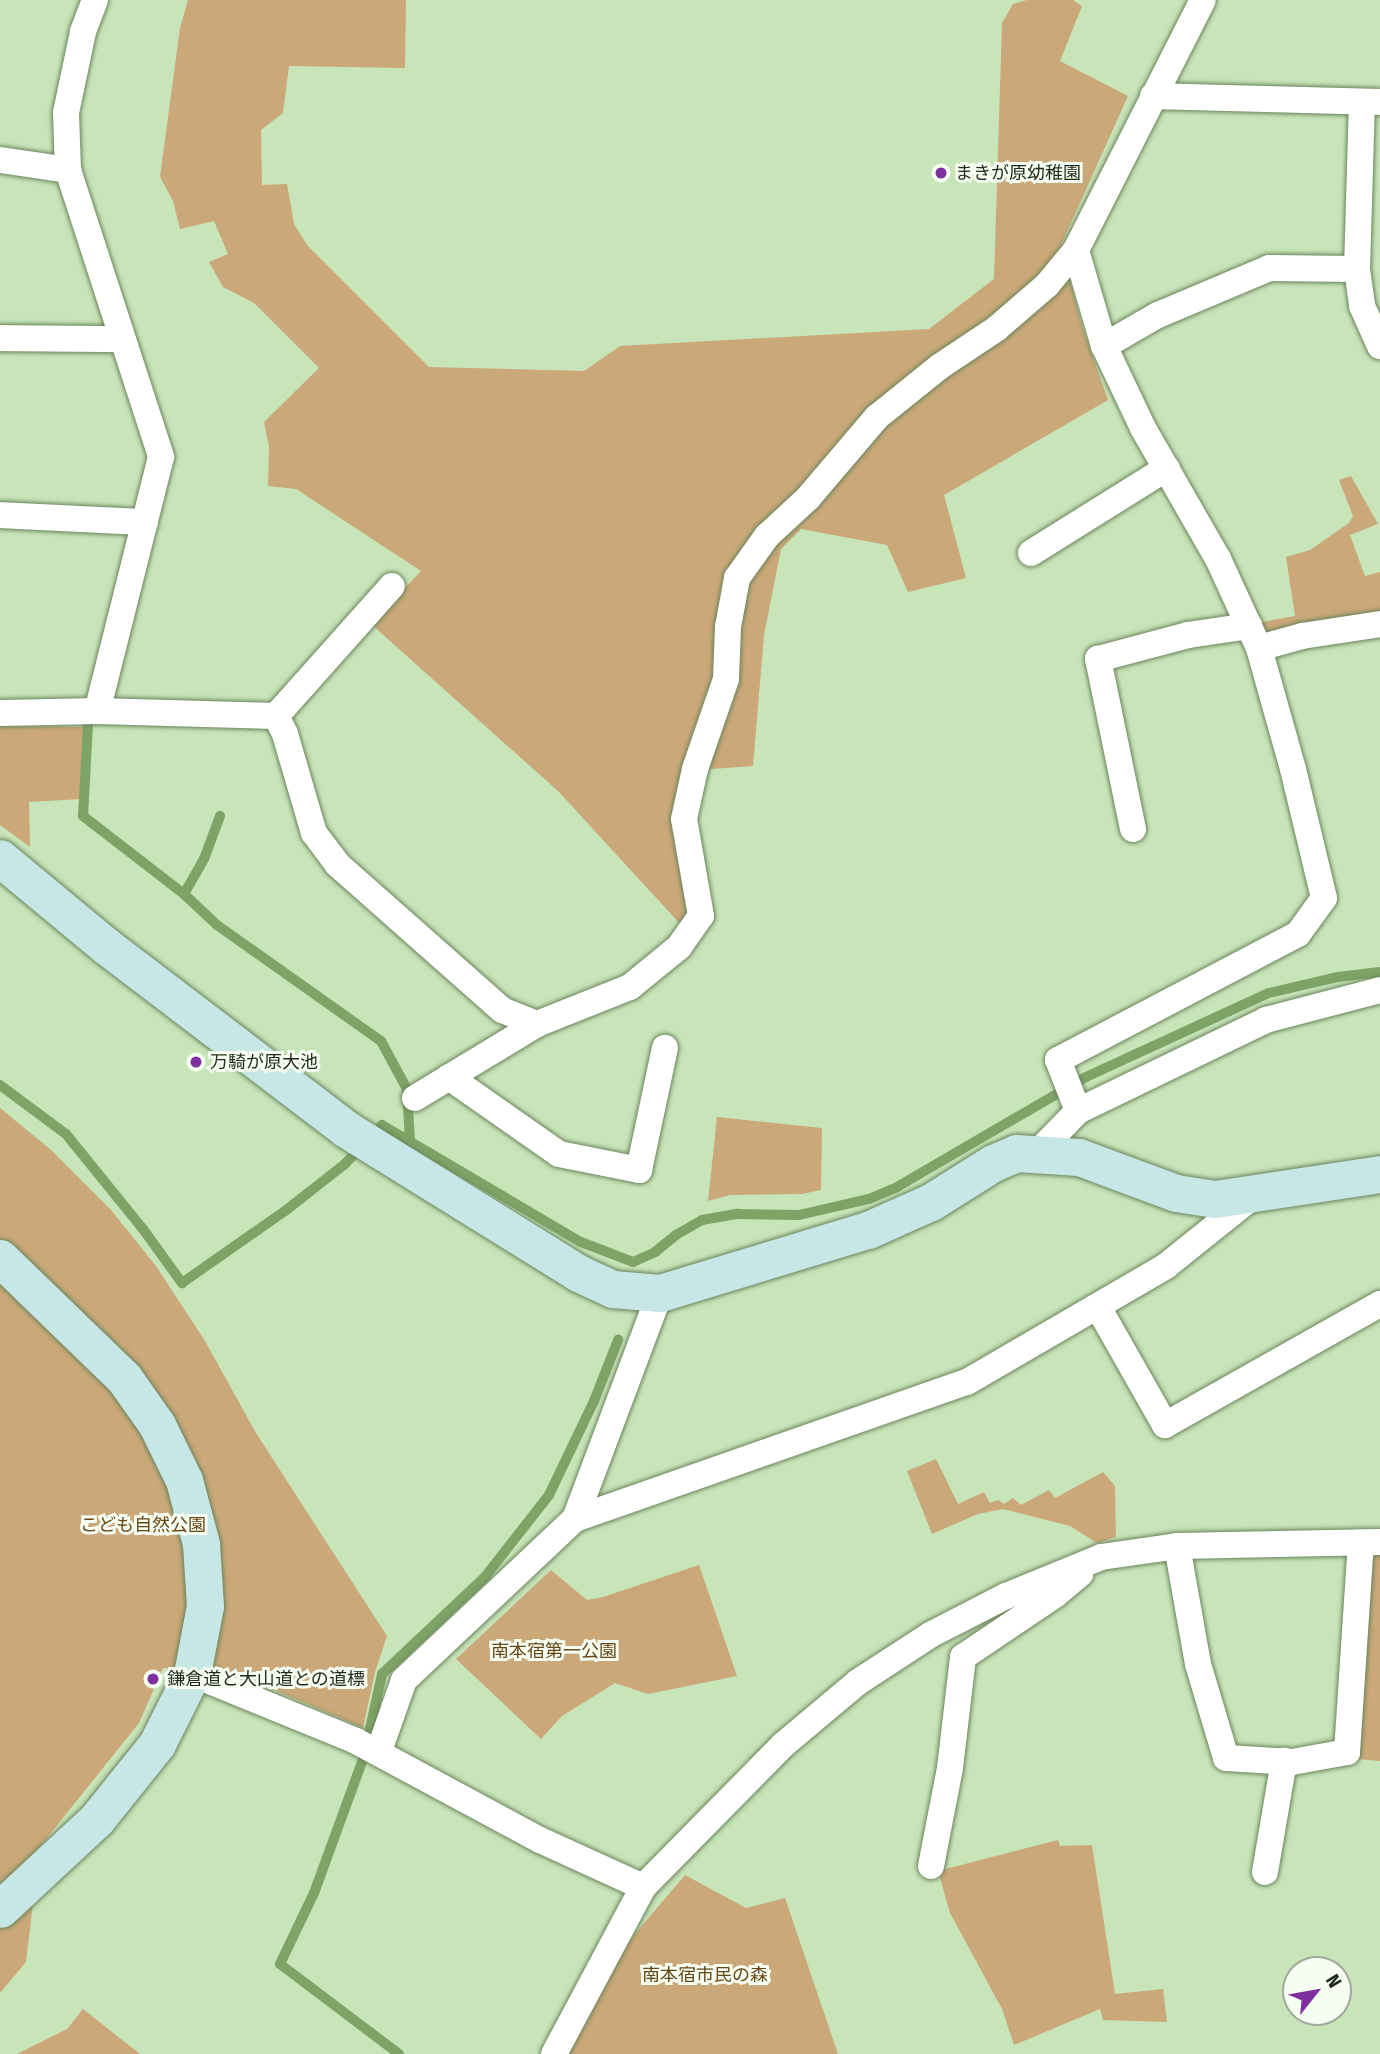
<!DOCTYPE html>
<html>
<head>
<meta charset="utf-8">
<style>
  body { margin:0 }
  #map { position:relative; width:1380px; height:2054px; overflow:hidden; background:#c8e4b9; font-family:"Fira Sans Condensed","Noto Sans JP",sans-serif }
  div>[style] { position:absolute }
  .green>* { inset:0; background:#cba879 }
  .stream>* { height:10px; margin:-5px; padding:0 5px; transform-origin:5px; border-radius:5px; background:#7ea367 }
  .roads { filter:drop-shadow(0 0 2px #6b845c) drop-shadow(0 0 2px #6b845c) }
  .street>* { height:26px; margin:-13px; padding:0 13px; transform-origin:13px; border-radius:13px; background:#fff }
  .secondary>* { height:37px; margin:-18.5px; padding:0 18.5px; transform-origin:18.5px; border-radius:18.5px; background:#c7e6e6 }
  .dots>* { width:19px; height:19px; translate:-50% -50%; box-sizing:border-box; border:4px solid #f6fef1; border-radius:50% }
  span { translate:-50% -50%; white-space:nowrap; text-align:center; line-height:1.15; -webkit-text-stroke:6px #f6fef1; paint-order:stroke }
  .poi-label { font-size:18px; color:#1e2918 }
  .left { translate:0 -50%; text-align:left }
  .park-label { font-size:18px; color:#654718 }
  .north { position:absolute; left:1282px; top:1956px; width:70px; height:70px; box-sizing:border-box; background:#f6fef1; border:2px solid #a0a99a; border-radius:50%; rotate:59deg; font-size:19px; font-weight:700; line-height:28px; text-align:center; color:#1e2918 }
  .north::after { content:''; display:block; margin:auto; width:24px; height:32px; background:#7f30a0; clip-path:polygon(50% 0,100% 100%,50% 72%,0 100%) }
</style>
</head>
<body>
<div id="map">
  <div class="green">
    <i style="clip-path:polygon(188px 0,406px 0,405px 68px,289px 66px,283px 113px,261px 130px,262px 185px,287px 184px,294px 224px,307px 245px,429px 367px,584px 371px,620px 346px,929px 329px,994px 279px,1002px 23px,1013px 4px,1027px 0,1073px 0,1082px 6px,1060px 61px,1128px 96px,1061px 245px,1082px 326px,1108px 400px,944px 495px,966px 578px,908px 592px,887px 545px,801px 529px,781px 549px,764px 635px,753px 766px,685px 771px,694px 901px,682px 926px,558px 791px,371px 624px,421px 571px,296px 489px,268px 486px,269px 447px,264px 422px,319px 368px,254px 303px,223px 287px,209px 262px,228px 254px,214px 221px,180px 229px,173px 201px,160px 177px,180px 28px)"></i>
    <i style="clip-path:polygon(1351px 476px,1378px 524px,1350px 535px,1365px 576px,1380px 572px,1380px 617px,1262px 641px,1256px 623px,1295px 616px,1286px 557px,1310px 550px,1349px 523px,1353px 516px,1339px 480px)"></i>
    <i style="clip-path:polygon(0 726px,84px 727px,81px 799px,29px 802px,30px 847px,0 825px)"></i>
    <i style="clip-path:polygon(0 1108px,50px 1149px,111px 1210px,156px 1266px,205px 1341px,256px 1433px,387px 1636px,375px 1672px,363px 1728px,235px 1673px,163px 1668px,139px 1723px,22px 1869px,33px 1903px,26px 1962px,0 1993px)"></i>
    <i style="clip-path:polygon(717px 1117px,822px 1128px,821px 1190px,802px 1194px,730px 1195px,708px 1201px)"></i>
    <i style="clip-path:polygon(936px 1459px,958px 1504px,984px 1492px,990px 1503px,998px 1500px,1004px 1504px,1013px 1498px,1021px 1505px,1049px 1490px,1055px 1498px,1103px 1472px,1115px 1486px,1116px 1537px,1097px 1543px,1070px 1526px,1003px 1509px,978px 1514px,932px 1534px,907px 1471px)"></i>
    <i style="clip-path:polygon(1372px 1553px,1380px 1553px,1380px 1761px,1358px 1759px)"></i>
    <i style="clip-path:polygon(699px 1565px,737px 1676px,648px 1694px,615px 1683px,562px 1716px,541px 1739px,456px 1659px,551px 1570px,587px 1600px,603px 1597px)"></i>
    <i style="clip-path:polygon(1058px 1840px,1060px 1846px,1092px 1845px,1115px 1994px,1163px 1989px,1167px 2022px,1103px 2020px,1100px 2009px,1014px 2045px,1002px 2009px,950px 1913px,938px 1871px)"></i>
    <i style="clip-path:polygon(685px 1875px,746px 1908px,785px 1898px,838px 2054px,560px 2054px,617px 1955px)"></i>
    <i style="clip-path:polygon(83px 2009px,140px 2054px,17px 2054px,67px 2029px)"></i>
  </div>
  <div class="stream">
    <i style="left:88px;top:724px;width:92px;rotate:93.1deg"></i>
    <i style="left:83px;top:816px;width:128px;rotate:37.7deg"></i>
    <i style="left:184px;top:894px;width:45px;rotate:43.2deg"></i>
    <i style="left:217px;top:925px;width:201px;rotate:35.3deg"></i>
    <i style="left:381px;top:1041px;width:55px;rotate:61.6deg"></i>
    <i style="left:407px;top:1089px;width:52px;rotate:86.7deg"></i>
    <i style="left:184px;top:894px;width:40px;rotate:-60.3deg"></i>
    <i style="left:204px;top:859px;width:46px;rotate:-69.6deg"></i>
    <i style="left:0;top:1085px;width:82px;rotate:36.6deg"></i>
    <i style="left:66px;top:1134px;width:122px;rotate:51deg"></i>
    <i style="left:143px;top:1229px;width:67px;rotate:54.2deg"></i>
    <i style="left:182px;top:1283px;width:126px;rotate:-35deg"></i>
    <i style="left:285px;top:1211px;width:76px;rotate:-38.1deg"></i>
    <i style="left:345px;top:1164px;width:23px;rotate:-47deg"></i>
    <i style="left:372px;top:1136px;width:15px;rotate:-48deg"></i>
    <i style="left:382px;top:1125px;width:231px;rotate:30.5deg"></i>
    <i style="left:581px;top:1242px;width:56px;rotate:21deg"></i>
    <i style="left:633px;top:1262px;width:24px;rotate:-24deg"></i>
    <i style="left:655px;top:1252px;width:27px;rotate:-39deg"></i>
    <i style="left:676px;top:1235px;width:30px;rotate:-30deg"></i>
    <i style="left:702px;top:1220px;width:36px;rotate:-10deg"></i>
    <i style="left:737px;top:1214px;width:62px;rotate:0.9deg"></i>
    <i style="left:799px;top:1215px;width:72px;rotate:-12.9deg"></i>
    <i style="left:869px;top:1199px;width:30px;rotate:-23deg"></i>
    <i style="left:897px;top:1187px;width:219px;rotate:-30.2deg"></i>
    <i style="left:1086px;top:1077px;width:201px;rotate:-24.7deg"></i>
    <i style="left:1269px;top:993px;width:71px;rotate:-13.1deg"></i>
    <i style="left:1338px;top:977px;width:42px;rotate:-6.8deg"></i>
    <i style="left:399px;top:2054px;width:149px;rotate:-142.9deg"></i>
    <i style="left:280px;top:1964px;width:79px;rotate:-64.4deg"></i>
    <i style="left:314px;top:1893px;width:146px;rotate:-69.9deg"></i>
    <i style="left:364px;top:1756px;width:84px;rotate:-77.6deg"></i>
    <i style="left:382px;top:1674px;width:140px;rotate:-43.3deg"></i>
    <i style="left:484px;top:1578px;width:105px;rotate:-51.9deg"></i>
    <i style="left:549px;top:1495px;width:104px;rotate:-64.4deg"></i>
    <i style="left:594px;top:1401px;width:66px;rotate:-68.5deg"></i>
  </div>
  <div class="roads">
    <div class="street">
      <i style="left:95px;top:0;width:34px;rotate:111deg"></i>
      <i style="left:83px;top:32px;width:83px;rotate:101.9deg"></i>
      <i style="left:66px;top:113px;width:57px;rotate:88deg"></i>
      <i style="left:68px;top:170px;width:302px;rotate:72deg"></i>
      <i style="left:161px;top:457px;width:262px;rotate:104.1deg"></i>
      <i style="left:1153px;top:96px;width:225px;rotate:1.5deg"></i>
      <i style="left:0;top:160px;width:69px;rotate:8.4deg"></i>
      <i style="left:1357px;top:269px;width:37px;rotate:82deg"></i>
      <i style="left:1362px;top:306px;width:44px;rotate:65.8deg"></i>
      <i style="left:0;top:338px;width:120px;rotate:0.5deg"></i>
      <i style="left:1104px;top:346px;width:62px;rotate:-29.9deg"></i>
      <i style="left:1158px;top:315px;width:121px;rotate:-22.9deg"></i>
      <i style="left:1269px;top:268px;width:88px;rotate:0.7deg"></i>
      <i style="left:1357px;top:269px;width:167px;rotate:-88.3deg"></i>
      <i style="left:0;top:515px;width:145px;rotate:2.8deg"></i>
      <i style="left:1031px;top:553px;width:160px;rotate:-32deg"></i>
      <i style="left:1259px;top:648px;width:45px;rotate:-15.6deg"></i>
      <i style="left:1302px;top:636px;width:79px;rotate:-8.7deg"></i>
      <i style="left:0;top:713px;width:97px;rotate:-1.2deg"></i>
      <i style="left:97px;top:711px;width:179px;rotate:1.6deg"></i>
      <i style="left:276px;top:716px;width:174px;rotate:-48.3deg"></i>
      <i style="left:276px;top:716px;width:20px;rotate:63deg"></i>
      <i style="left:285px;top:734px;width:103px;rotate:73.7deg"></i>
      <i style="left:314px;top:833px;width:39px;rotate:53deg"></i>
      <i style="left:337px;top:864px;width:220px;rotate:41.5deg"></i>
      <i style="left:502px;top:1010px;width:38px;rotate:22deg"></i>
      <i style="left:1133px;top:829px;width:174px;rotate:-101.6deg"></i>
      <i style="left:1098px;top:659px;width:93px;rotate:-14.9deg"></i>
      <i style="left:1188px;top:635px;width:62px;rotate:-8.4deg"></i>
      <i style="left:449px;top:1077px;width:134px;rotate:35deg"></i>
      <i style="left:559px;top:1154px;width:82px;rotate:11.3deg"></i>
      <i style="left:639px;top:1170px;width:125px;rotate:-78deg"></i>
      <i style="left:415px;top:1098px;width:143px;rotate:-31.2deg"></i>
      <i style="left:537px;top:1024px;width:100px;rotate:-21.7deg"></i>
      <i style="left:630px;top:987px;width:63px;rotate:-39.2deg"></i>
      <i style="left:679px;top:947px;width:38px;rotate:-55deg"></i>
      <i style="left:701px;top:916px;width:98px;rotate:-99.9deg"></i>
      <i style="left:684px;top:819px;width:51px;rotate:-77.6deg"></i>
      <i style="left:695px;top:769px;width:95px;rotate:-71deg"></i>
      <i style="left:726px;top:679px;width:52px;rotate:-87.8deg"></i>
      <i style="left:728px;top:627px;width:50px;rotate:-79.6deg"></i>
      <i style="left:737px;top:578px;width:52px;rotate:-54.5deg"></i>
      <i style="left:767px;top:536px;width:56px;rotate:-42.8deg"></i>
      <i style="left:808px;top:498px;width:106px;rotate:-49.6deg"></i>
      <i style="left:877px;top:417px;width:80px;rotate:-38.9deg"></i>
      <i style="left:939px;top:367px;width:69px;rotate:-33.7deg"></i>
      <i style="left:996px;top:329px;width:67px;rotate:-40.8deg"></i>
      <i style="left:1047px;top:285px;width:45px;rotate:-50.4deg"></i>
      <i style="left:1078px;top:1111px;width:55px;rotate:-111.4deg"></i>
      <i style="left:1058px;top:1060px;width:271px;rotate:-27.7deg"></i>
      <i style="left:1298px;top:934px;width:44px;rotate:-54.2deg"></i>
      <i style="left:1324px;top:898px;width:133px;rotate:-103.5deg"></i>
      <i style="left:1293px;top:769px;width:126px;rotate:-105.7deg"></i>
      <i style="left:1259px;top:648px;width:98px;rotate:-114.7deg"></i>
      <i style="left:1218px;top:559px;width:151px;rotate:-119.8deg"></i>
      <i style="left:1143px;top:428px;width:91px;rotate:-115.4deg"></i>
      <i style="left:1104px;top:346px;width:100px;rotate:-106.3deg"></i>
      <i style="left:1076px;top:250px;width:280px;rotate:-63.1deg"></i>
      <i style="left:1038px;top:1152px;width:57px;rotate:-45.7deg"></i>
      <i style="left:1078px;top:1111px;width:209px;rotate:-25.8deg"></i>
      <i style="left:1266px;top:1020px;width:118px;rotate:-14.7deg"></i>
      <i style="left:1098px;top:1307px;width:136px;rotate:60.4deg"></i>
      <i style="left:1165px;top:1425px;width:247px;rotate:-29.4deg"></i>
      <i style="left:575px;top:1519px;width:415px;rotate:-19.3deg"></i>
      <i style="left:967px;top:1382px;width:230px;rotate:-30.2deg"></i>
      <i style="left:1166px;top:1266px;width:115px;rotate:-38.7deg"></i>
      <i style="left:1177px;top:1546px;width:120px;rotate:79.9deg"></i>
      <i style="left:1198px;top:1664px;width:98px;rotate:73.4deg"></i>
      <i style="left:1226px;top:1758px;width:66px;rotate:3.5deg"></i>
      <i style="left:1292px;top:1762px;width:56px;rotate:-10.3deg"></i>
      <i style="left:1347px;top:1752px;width:210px;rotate:-86.2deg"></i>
      <i style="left:192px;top:1674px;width:177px;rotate:22.2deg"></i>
      <i style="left:356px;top:1741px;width:209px;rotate:28.3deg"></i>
      <i style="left:540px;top:1840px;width:113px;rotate:24.5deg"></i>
      <i style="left:379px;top:1751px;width:75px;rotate:-70.6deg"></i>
      <i style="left:404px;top:1680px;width:235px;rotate:-43.3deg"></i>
      <i style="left:575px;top:1519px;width:241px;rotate:-69.4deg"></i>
      <i style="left:931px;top:1866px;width:100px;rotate:-79deg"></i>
      <i style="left:950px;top:1768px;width:112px;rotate:-83.3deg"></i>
      <i style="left:963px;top:1657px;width:111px;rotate:-34deg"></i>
      <i style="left:1055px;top:1595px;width:33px;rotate:-40deg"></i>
      <i style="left:1265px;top:1872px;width:113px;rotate:-80.3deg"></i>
      <i style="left:554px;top:2054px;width:189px;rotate:-61.9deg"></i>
      <i style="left:643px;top:1887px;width:199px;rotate:-45.4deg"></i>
      <i style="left:783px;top:1745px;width:98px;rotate:-40deg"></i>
      <i style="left:858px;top:1682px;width:86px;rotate:-33.1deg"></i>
      <i style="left:930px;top:1635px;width:85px;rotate:-27.2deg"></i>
      <i style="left:1006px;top:1596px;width:103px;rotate:-22.3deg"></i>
      <i style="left:1101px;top:1557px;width:77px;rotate:-8.2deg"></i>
      <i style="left:1177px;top:1546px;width:203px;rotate:-1.1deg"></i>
    </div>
    <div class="secondary">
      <i style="left:0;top:858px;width:138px;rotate:39.7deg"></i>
      <i style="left:106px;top:946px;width:302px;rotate:37.3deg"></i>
      <i style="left:346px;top:1129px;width:273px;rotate:31.8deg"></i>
      <i style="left:578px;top:1273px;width:38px;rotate:25deg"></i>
      <i style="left:613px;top:1289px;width:47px;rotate:4.9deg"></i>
      <i style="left:660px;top:1293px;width:217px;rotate:-16.9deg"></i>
      <i style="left:868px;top:1230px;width:69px;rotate:-24deg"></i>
      <i style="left:931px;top:1202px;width:73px;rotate:-32.2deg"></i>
      <i style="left:993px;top:1163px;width:25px;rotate:-23deg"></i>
      <i style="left:1016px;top:1153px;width:63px;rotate:3.6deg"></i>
      <i style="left:1079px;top:1157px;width:103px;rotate:20.4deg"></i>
      <i style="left:1176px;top:1193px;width:39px;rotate:9deg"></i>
      <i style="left:1215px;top:1199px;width:167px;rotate:-8.6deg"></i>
      <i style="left:0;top:1258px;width:173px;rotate:44.1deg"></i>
      <i style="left:124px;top:1378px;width:57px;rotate:54.9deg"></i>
      <i style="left:157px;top:1425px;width:61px;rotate:63.9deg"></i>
      <i style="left:184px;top:1480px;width:66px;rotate:75.1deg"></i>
      <i style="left:201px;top:1544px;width:62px;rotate:86.3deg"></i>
      <i style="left:205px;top:1606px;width:69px;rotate:100.8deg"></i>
      <i style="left:192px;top:1674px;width:78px;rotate:116.6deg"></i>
      <i style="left:157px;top:1744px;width:96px;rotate:128.7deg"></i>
      <i style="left:97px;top:1819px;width:132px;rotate:137.1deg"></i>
    </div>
  </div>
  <div class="dots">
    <i style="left:941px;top:173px;background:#7f30a0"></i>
    <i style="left:196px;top:1062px;background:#7f30a0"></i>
    <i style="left:153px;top:1679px;background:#7f30a0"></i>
  </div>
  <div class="poi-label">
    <span class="left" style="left:955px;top:173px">まきが原幼稚園</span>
    <span class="left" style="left:210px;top:1062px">万騎が原大池</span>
    <span class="left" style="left:167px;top:1679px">鎌倉道と大山道との道標</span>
  </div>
  <div class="park-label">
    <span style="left:143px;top:1525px">こども自然公園</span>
    <span style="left:554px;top:1651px">南本宿第一公園</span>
    <span style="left:705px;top:1975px">南本宿市民の森</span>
  </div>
  <div class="north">N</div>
</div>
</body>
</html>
